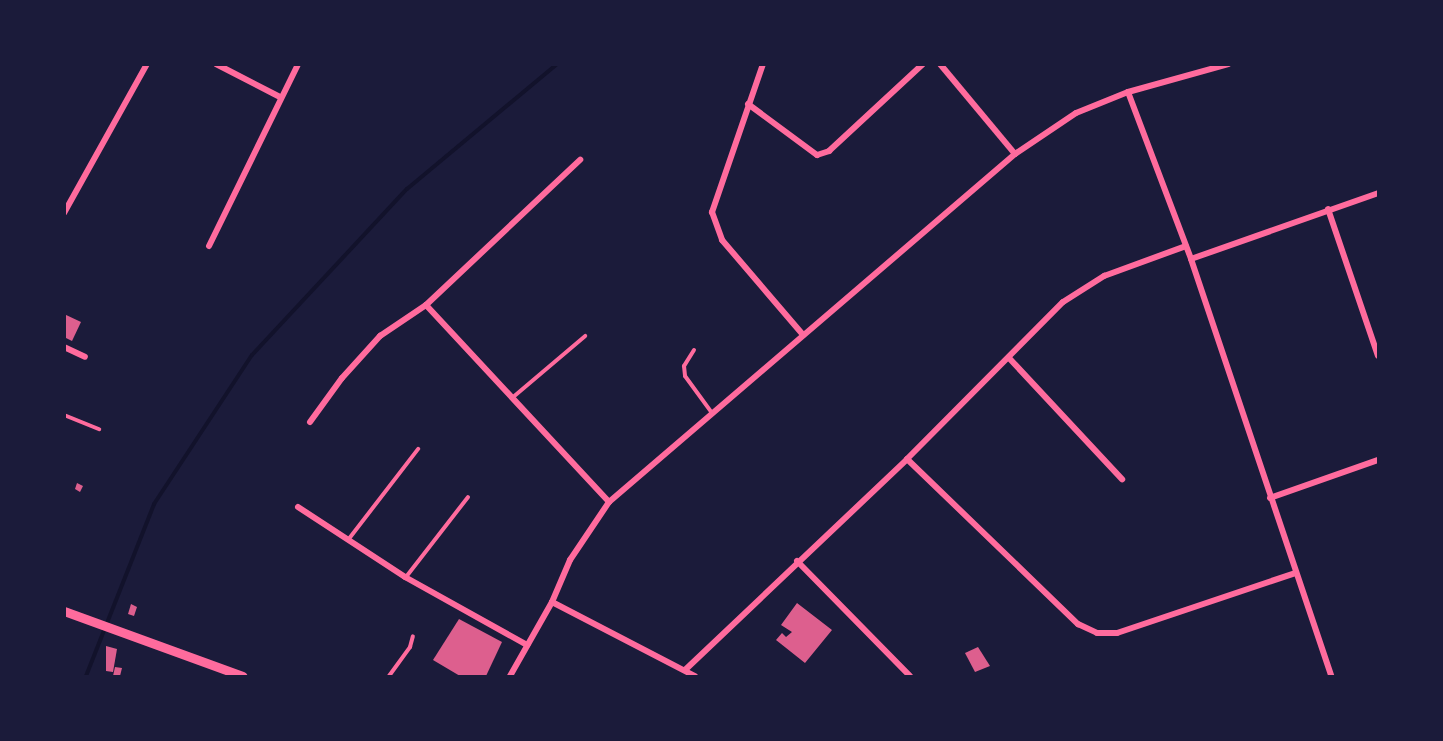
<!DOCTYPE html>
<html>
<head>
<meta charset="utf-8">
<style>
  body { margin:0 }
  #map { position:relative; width:1443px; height:741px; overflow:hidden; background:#1b1b3a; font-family:"Exo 2",sans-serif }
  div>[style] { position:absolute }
  .stream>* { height:4px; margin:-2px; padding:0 2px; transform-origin:2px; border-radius:2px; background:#12122b }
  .building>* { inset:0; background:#dd5f8e }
  .service>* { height:4px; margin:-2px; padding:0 2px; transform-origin:2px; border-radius:2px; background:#ff6b9d }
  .minor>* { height:6px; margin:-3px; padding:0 3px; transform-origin:3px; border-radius:3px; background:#ff6b9d }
  .tertiary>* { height:9px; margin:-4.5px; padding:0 4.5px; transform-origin:4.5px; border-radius:4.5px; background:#ff6b9d }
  span { translate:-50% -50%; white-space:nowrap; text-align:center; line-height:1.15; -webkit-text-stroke:4.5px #1b1b3a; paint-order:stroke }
  .frame { position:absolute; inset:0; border:66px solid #1b1b3a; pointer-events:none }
</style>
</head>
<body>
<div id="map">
  <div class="stream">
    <i style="left:86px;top:676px;width:185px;rotate:-68.4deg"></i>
    <i style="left:154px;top:504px;width:178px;rotate:-56.7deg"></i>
    <i style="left:252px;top:355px;width:227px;rotate:-47deg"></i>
    <i style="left:407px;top:189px;width:195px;rotate:-39.8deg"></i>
  </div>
  <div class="building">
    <i style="clip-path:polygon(64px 314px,81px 322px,72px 341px,64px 337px)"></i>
    <i style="clip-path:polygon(77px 483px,83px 486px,80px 492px,75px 489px)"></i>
    <i style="clip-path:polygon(797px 603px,832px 630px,805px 663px,776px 640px,782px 633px,786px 637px,792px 632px,781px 625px)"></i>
    <i style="clip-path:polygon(131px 604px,137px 607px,134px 616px,128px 614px)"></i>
    <i style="clip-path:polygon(459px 619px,502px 642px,486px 676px,460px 676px,433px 660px)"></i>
    <i style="clip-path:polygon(106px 646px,117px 649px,113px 672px,106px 671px)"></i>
    <i style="clip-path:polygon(978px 647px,990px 666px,975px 672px,965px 653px)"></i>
    <i style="clip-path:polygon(115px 667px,122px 668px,120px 676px,113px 676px)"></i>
  </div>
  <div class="service">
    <i style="left:694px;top:350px;width:19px;rotate:122deg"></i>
    <i style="left:684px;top:366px;width:10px;rotate:84deg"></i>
    <i style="left:685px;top:376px;width:46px;rotate:53.9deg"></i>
    <i style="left:512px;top:398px;width:96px;rotate:-40.3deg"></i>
    <i style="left:64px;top:415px;width:38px;rotate:22deg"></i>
    <i style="left:348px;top:540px;width:115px;rotate:-52.4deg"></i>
    <i style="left:406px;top:577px;width:101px;rotate:-52.2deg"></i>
    <i style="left:389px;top:676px;width:36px;rotate:-54deg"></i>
    <i style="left:410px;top:647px;width:11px;rotate:-75deg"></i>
  </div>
  <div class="minor">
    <i style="left:216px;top:64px;width:72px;rotate:27.3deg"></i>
    <i style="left:763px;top:64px;width:157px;rotate:109deg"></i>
    <i style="left:712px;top:212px;width:30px;rotate:70deg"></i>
    <i style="left:722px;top:240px;width:125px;rotate:49.5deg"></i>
    <i style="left:940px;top:64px;width:117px;rotate:50.2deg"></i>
    <i style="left:1128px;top:92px;width:178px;rotate:69.3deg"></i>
    <i style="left:1191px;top:259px;width:440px;rotate:71.4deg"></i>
    <i style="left:748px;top:104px;width:86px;rotate:36.5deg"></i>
    <i style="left:817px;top:155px;width:13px;rotate:-18deg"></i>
    <i style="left:829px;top:151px;width:128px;rotate:-42.8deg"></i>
    <i style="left:1328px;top:209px;width:155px;rotate:71.2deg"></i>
    <i style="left:64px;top:213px;width:171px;rotate:-60.9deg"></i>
    <i style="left:209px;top:246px;width:203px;rotate:-63.9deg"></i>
    <i style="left:1191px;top:259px;width:198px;rotate:-19.4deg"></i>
    <i style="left:426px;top:305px;width:269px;rotate:47.1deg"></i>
    <i style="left:64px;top:347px;width:23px;rotate:25deg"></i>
    <i style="left:1009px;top:358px;width:166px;rotate:47deg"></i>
    <i style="left:310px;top:422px;width:54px;rotate:-54deg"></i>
    <i style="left:342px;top:378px;width:57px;rotate:-47.9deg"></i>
    <i style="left:380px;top:336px;width:55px;rotate:-34deg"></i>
    <i style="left:426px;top:305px;width:212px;rotate:-43.3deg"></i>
    <i style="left:907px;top:459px;width:238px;rotate:44deg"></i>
    <i style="left:1078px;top:624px;width:21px;rotate:25deg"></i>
    <i style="left:1097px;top:633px;width:20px"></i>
    <i style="left:1117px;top:633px;width:188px;rotate:-18.6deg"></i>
    <i style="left:1270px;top:498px;width:114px;rotate:-19.4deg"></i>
    <i style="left:298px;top:507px;width:128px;rotate:33.2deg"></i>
    <i style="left:405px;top:577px;width:140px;rotate:29.1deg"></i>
    <i style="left:797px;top:561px;width:161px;rotate:45.5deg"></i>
    <i style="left:552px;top:602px;width:161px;rotate:27.4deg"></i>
    <i style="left:685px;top:670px;width:306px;rotate:-43.5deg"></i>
    <i style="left:907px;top:459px;width:221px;rotate:-45.2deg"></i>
    <i style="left:1063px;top:302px;width:49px;rotate:-32.4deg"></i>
    <i style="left:1104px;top:276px;width:87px;rotate:-20.1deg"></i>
    <i style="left:510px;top:676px;width:85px;rotate:-60.4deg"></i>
    <i style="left:552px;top:602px;width:46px;rotate:-66.8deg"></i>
    <i style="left:570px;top:560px;width:70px;rotate:-56.1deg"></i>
    <i style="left:609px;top:502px;width:535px;rotate:-40.6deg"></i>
    <i style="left:1015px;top:154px;width:73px;rotate:-33.9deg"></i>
    <i style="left:1076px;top:113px;width:56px;rotate:-22deg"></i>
    <i style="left:1128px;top:92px;width:104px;rotate:-15.6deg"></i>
  </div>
  <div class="tertiary">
    <i style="left:64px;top:611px;width:190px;rotate:20deg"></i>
  </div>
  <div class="frame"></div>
</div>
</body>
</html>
